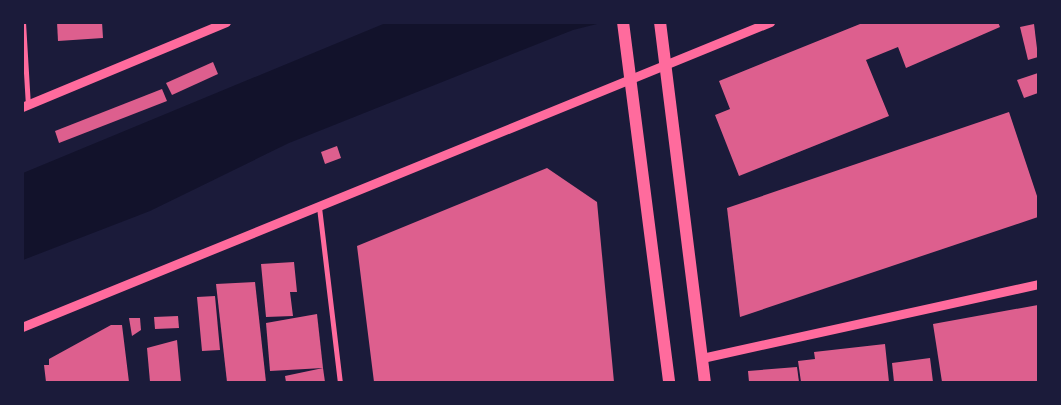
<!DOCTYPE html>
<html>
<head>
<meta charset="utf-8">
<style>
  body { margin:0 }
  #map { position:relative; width:1061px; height:405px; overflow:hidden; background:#1b1b3a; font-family:Signika,sans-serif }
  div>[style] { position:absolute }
  .water>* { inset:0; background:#12122b }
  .building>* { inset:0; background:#dd5f8e }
  .minor>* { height:5px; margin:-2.5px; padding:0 2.5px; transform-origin:2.5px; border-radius:2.5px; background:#ff6b9d }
  .tertiary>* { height:9px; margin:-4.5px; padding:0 4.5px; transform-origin:4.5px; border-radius:4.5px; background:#ff6b9d }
  .primary>* { height:12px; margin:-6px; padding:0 6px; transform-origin:6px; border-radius:6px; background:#ff6b9d }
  span { translate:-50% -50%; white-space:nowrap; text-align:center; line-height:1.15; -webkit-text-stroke:5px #1b1b3a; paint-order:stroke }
  .frame { position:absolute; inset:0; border:24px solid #1b1b3a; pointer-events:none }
</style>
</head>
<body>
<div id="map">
  <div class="water">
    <i style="clip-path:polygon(388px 22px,601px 23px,573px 30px,289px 143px,150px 211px,23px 260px,23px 173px)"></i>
  </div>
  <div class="building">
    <i style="clip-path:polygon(57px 22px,102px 22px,103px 38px,58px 41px)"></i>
    <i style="clip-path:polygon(865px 22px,998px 22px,1000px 27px,906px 68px,898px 47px,866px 60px,889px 116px,739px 176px,715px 115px,730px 109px,719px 81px)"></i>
    <i style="clip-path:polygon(1034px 24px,1038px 57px,1028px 60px,1020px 27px)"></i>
    <i style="clip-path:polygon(213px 62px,218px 74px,172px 95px,166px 83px)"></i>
    <i style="clip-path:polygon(1038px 73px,1038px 93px,1024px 98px,1017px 80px)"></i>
    <i style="clip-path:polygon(162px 89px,167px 101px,59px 143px,55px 131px)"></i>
    <i style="clip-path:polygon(1009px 112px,1038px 199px,1038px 217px,740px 317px,727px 208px)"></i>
    <i style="clip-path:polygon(337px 146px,341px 158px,325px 164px,321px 152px)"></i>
    <i style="clip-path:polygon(547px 168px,597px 202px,614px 382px,374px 382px,357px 246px)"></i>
    <i style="clip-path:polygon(294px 262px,297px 292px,290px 292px,293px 316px,266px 317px,261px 264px)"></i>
    <i style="clip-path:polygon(255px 282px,266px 382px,227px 382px,216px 284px)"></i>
    <i style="clip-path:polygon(215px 296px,220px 350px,202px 351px,197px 297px)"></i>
    <i style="clip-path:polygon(1038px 305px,1038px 382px,942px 382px,933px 324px)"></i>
    <i style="clip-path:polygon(317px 314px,323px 368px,270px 371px,266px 323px)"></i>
    <i style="clip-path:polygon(178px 316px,179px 328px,155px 329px,154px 317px)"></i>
    <i style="clip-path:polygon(129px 318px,140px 318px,141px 330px,132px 336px)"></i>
    <i style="clip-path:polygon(111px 325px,122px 325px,129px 382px,46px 382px,44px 365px,49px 365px,49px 359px)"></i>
    <i style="clip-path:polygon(177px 340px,181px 382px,150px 382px,147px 348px)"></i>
    <i style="clip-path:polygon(885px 344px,889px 382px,801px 382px,798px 361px,815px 359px,814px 352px)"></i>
    <i style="clip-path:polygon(930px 358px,933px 382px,894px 382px,892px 363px)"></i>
    <i style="clip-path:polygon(797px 367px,799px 382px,749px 382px,748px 371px)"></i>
    <i style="clip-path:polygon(323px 368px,325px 382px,286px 382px,285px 376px)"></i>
  </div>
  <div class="minor">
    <i style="left:23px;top:22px;width:83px;rotate:86.6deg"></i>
    <i style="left:319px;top:207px;width:176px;rotate:83.2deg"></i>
  </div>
  <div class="tertiary">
    <i style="left:22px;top:107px;width:221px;rotate:-22.6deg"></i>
    <i style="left:22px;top:327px;width:808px;rotate:-22.18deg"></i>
    <i style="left:702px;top:358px;width:344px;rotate:-12.4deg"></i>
  </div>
  <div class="primary">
    <i style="left:623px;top:22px;width:363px;rotate:82.7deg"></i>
    <i style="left:660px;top:22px;width:363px;rotate:82.9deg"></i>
  </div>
  <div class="frame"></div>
</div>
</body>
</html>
